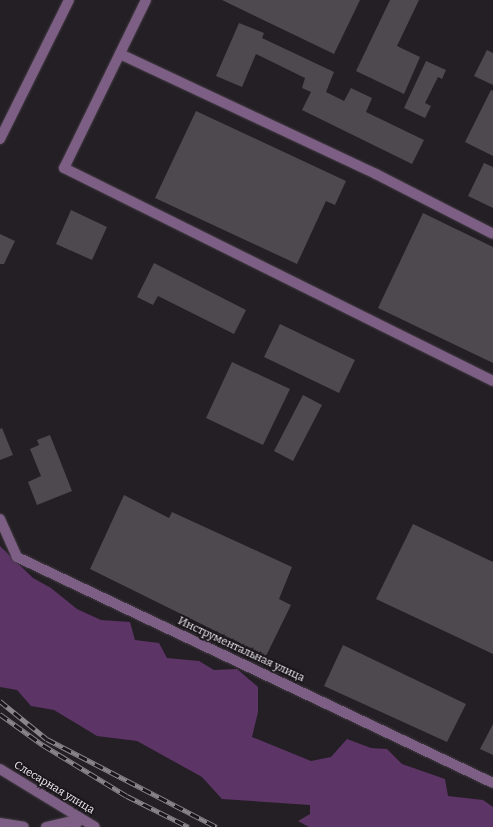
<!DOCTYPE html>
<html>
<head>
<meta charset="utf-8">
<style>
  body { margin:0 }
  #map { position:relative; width:493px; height:827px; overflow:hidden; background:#241f25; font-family:Bitter,serif }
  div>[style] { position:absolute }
  .forest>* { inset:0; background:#5c3465 }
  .building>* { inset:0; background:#4e484f }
  .roads { filter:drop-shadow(0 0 1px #413c42) drop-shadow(0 0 1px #413c42) }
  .minor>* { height:10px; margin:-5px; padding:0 5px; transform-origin:5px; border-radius:5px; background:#7d5e84 }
  .rail>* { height:4.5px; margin-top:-2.25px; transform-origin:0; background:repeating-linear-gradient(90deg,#1a161b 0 9px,#89858a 0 18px); box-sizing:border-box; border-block:1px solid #89858a }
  span { translate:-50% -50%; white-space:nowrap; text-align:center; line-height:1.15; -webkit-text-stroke:3px #1a161b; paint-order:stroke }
  .street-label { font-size:11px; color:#f0edf1 }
</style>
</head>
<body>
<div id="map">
  <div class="forest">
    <i style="clip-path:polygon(0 546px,33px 578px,51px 588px,77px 609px,101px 620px,130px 622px,135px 640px,159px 643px,167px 658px,199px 661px,214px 670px,237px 669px,258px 687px,258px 712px,252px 737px,311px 761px,331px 757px,347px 739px,371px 748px,387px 749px,402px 764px,445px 779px,448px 796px,483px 800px,493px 807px,493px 827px,309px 827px,298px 821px,310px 814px,310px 805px,222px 799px,202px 777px,137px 741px,97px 736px,54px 710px,31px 706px,17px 690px,0 687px)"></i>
  </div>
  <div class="building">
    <i style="clip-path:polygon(222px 0,360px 0,334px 54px)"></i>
    <i style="clip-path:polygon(390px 0,419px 0,397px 46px,420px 57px,404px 94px,356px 71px)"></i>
    <i style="clip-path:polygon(239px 23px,264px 33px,262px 38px,334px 72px,326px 92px,344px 101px,351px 88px,372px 98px,366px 112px,424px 140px,412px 164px,302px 110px,311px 92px,302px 88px,305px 78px,256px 54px,242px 87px,216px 76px)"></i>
    <i style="clip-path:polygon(487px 50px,493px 53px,493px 85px,474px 76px)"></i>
    <i style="clip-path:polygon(426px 61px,446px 70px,442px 79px,438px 77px,425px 103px,431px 106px,425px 118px,404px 108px)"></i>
    <i style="clip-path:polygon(491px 90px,493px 91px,493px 156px,465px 142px)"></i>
    <i style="clip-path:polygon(196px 111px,346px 181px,335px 205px,326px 201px,297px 264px,155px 198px)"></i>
    <i style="clip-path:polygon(484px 163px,493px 167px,493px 208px,468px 196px)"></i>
    <i style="clip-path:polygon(71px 210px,107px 227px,92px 260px,56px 244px)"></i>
    <i style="clip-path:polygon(423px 213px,493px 247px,493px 363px,378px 308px)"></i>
    <i style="clip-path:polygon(0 234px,15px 241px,4px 264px,0 264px)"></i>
    <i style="clip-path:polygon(154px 263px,246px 310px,234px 334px,158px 296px,153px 305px,137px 297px)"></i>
    <i style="clip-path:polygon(280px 324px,355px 360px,339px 393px,264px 357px)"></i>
    <i style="clip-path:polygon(232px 362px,290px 389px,263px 445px,206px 418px)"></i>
    <i style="clip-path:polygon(303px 395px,322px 405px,293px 461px,274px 451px)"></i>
    <i style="clip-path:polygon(2px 428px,13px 455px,0 460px,0 429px)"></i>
    <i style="clip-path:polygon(50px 435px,72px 491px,37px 505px,28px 482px,41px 476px,30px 449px,39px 445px,37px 440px)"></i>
    <i style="clip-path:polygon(124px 495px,169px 518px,172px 512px,292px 567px,279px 599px,291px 605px,266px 656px,90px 569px)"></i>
    <i style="clip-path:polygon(413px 524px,493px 562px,493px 654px,376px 599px)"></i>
    <i style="clip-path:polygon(343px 645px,466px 704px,447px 742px,324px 686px)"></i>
    <i style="clip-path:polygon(493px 724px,493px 755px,480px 749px)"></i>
  </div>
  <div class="roads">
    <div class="minor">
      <i style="left:146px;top:0;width:187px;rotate:116deg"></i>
      <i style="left:64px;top:168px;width:479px;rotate:26.4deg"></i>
      <i style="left:120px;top:54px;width:283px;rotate:25.1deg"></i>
      <i style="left:376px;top:174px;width:131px;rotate:27.1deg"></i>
      <i style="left:0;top:139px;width:155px;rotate:-63.6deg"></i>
      <i style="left:0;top:519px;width:42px;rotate:65.9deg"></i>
      <i style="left:17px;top:557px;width:527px;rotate:25.4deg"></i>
      <i style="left:0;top:769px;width:111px;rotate:31.4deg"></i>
      <i style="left:0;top:823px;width:24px;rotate:9deg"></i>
      <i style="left:46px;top:827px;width:35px;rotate:-13deg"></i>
      <i style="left:80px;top:819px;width:10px;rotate:127deg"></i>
    </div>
  </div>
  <div class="rail">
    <i style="left:0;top:701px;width:60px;rotate:39deg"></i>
    <i style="left:47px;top:739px;width:191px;rotate:27.4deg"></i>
    <i style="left:0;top:714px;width:53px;rotate:35.8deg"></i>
    <i style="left:43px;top:745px;width:98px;rotate:31.3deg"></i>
    <i style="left:127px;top:796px;width:69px;rotate:26.6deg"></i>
  </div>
  <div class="street-label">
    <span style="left:241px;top:650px;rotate:25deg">Инструментальная улица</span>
    <span style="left:54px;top:788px;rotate:31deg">Слесарная улица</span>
  </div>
</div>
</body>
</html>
